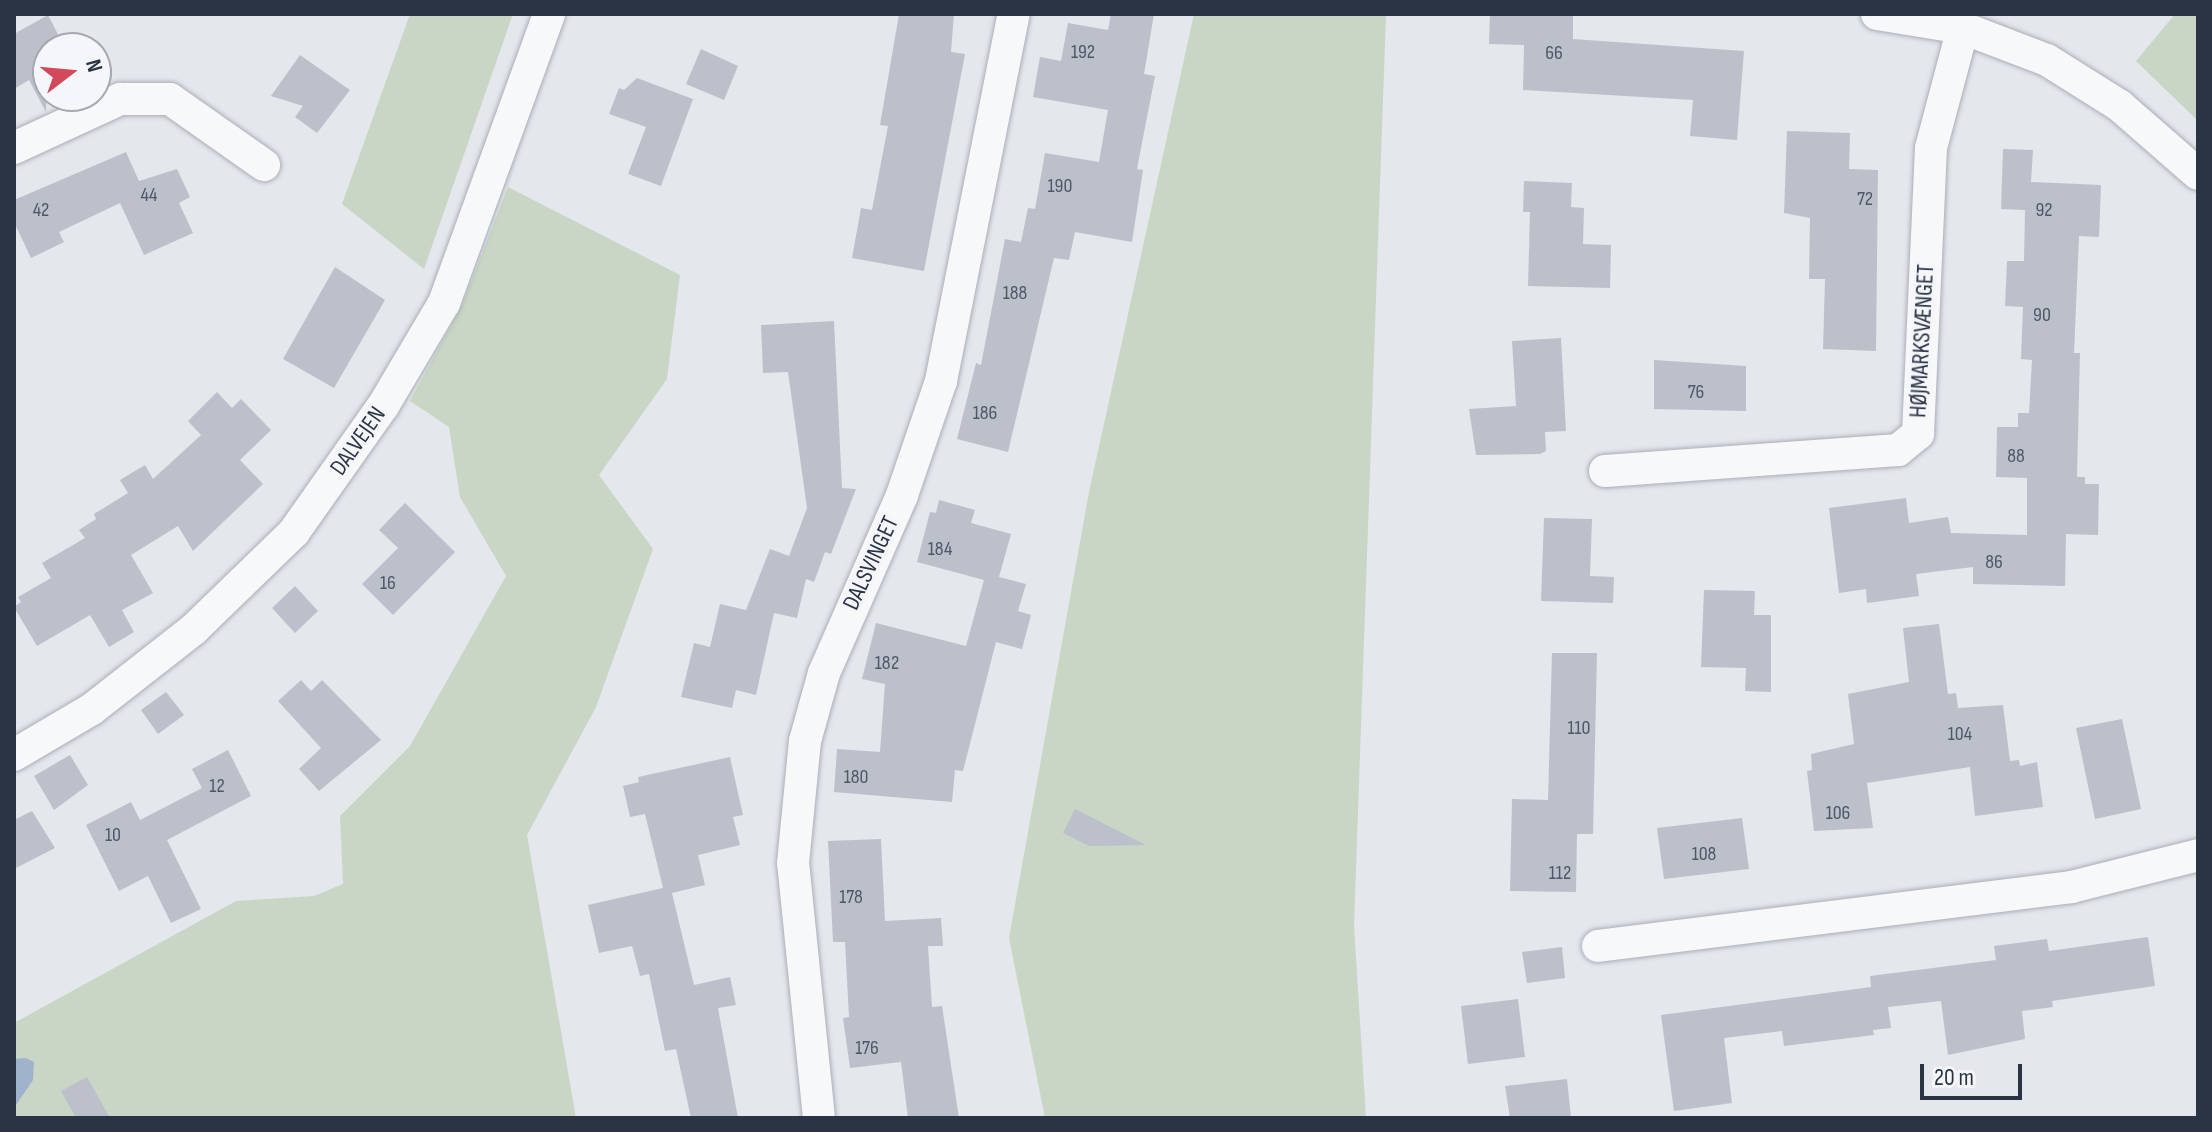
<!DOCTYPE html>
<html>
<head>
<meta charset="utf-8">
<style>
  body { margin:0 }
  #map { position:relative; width:2212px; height:1132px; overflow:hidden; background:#e4e7ec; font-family:"Sofia Sans Condensed",sans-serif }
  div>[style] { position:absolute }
  .green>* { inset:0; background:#c9d6c5 }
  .water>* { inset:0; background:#9fb4cc }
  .building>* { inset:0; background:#bbc0ca }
  .roads { filter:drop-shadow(0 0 2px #a9aeb7) drop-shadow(0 0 2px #a9aeb7) }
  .street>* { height:32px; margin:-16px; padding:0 16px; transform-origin:16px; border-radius:16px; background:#f7f8fa }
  span { translate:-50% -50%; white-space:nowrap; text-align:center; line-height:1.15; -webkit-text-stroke:7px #f4f6f9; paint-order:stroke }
  .number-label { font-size:20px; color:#4f5766 }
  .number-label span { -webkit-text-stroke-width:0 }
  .street-label { font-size:24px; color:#2b3445 }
  .frame { position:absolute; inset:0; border:16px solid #2b3445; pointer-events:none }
  .north { position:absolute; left:32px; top:32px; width:80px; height:80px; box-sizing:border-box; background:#f4f6f9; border:2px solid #a4a8b1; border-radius:50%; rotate:74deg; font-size:22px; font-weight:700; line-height:32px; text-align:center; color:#2b3445 }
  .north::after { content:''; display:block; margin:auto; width:28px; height:36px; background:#d1495b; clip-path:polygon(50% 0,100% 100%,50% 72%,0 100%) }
  .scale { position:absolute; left:1920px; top:1064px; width:102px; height:36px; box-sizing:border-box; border:4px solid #2b3445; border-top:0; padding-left:10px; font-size:24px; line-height:28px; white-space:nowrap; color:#2b3445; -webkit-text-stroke:6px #f4f6f9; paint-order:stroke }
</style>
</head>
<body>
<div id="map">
  <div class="green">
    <i style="clip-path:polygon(410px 14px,513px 14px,424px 269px,342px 204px)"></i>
    <i style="clip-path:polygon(1194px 14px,1386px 14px,1354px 926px,1366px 1118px,1045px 1118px,1009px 938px,1089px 492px)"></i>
    <i style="clip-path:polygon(2175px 14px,2198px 14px,2198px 121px,2136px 61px)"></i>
    <i style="clip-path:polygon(508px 187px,680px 275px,667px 379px,599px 475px,653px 549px,596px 707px,527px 835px,576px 1118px,14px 1118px,14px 1023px,236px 901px,314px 896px,343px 884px,340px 816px,410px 746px,506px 576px,460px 497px,449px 427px,410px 401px,462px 305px)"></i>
  </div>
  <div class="water">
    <i style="clip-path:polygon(26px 1058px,34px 1062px,33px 1080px,14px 1108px,14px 1059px)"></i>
  </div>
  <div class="building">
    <i style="clip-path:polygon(899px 14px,954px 14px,951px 52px,965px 54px,924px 271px,852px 258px,861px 208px,872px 210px,888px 126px,880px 125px)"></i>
    <i style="clip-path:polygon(1111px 14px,1154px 14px,1144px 74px,1155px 76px,1137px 169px,1143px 170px,1132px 242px,1075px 232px,1069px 260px,1054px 258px,1008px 452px,957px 439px,976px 363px,981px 365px,1005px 239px,1021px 242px,1028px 208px,1035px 209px,1045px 153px,1099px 162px,1108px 110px,1033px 97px,1040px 57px,1061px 61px,1068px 23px,1108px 30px)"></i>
    <i style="clip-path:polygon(1490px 14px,1573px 14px,1573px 39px,1744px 51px,1737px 140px,1690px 136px,1693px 100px,1523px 90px,1524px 45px,1489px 44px)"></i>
    <i style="clip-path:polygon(48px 15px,65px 48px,48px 48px,46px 112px,29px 80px,14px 89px,14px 34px)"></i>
    <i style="clip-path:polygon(701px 49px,738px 66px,724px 100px,686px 84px)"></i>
    <i style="clip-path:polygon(300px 55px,350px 90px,317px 133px,295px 117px,303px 106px,271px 96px)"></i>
    <i style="clip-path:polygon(637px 78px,693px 99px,661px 186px,628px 174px,646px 127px,609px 114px,619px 88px,624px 90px)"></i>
    <i style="clip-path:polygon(1787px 131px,1850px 133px,1849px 169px,1878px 170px,1876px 351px,1823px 349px,1825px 279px,1809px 279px,1810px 218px,1784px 213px)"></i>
    <i style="clip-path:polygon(2003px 149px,2033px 150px,2031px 182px,2101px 185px,2099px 237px,2079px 236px,2074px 353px,2080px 353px,2077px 477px,2085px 477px,2085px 484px,2099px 484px,2098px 535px,2066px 534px,2065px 586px,1973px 584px,1973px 567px,1916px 574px,1919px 596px,1867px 603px,1866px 589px,1839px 593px,1829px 508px,1906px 498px,1909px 523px,1948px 517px,1951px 533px,2027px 535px,2027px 478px,1996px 477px,1997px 427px,2018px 427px,2018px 413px,2029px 413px,2032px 360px,2021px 359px,2023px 307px,2005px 306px,2007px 261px,2024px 261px,2025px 210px,2001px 209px)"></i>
    <i style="clip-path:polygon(126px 152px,139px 181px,177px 169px,190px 197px,179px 203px,193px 233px,144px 255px,120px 203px,59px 232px,64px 242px,31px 258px,14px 222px,14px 200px)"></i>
    <i style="clip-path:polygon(1524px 181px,1572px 183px,1571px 207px,1584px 208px,1583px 244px,1611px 245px,1610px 288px,1528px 286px,1530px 212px,1523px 212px)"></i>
    <i style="clip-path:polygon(335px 267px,385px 300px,334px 388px,283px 359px)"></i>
    <i style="clip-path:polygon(834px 321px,842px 488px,856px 489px,831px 554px,825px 552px,814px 582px,806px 579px,797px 618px,774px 613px,756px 695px,736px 690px,732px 708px,681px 697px,694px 643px,710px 647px,720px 604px,746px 610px,770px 549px,789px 556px,807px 508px,788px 372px,763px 373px,761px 325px)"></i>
    <i style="clip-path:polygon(1561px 338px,1566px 431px,1545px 432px,1546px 451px,1540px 454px,1476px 455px,1469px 409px,1516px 406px,1512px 341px)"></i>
    <i style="clip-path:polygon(1654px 360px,1746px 366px,1746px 411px,1654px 409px)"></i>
    <i style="clip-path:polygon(217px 392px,232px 408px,241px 399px,271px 430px,240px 460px,263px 484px,193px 551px,178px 526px,131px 555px,153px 593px,122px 610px,134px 632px,109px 647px,90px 615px,37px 646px,14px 607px,21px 602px,18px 597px,51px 578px,42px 563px,85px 538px,79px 530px,96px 519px,94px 514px,128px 493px,120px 480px,145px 465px,153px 479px,201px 435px,188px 421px)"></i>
    <i style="clip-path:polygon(939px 500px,975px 510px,971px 523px,1011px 534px,999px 577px,1026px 584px,1018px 611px,1031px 615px,1022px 649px,996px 642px,963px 771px,955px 770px,952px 802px,834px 792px,837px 749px,880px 752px,885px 684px,862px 679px,876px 623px,966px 646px,984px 580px,917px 562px,930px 512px,936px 513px)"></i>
    <i style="clip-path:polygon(405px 503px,455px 552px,393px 615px,362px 584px,398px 548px,379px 530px)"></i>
    <i style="clip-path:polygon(1544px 518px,1592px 519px,1590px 576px,1614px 577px,1613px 603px,1541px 601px)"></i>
    <i style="clip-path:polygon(295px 586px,318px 611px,295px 633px,272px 608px)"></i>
    <i style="clip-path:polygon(1704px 590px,1755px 591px,1754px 615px,1771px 615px,1771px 692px,1745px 691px,1746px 668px,1701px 667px)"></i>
    <i style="clip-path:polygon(1939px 624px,1948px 694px,1956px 693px,1958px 708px,2003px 705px,2010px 761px,2019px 760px,2020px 766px,2037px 762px,2043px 807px,1975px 816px,1970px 767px,1867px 783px,1873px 828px,1814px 831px,1807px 771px,1812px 770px,1811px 754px,1854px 744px,1848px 694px,1909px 682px,1903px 628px)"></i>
    <i style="clip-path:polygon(1552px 653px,1597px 653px,1593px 834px,1577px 834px,1576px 892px,1510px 891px,1512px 799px,1548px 800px)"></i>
    <i style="clip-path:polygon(301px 680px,311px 691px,322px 680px,381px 740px,319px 791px,299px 769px,321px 748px,278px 701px)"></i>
    <i style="clip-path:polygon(166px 692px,184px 715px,158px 734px,141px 710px)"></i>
    <i style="clip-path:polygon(2122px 719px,2141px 809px,2095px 819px,2076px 728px)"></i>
    <i style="clip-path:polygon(228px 750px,251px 796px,167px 840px,201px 909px,171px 923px,148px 876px,119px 891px,86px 825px,131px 802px,140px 820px,202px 788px,192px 769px)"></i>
    <i style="clip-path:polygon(70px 755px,88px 785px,54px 810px,34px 776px)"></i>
    <i style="clip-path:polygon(730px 757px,743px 815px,733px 817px,740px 845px,698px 855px,705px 885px,672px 893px,694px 985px,730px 977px,736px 1005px,718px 1008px,738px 1118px,691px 1118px,676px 1049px,665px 1051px,649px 974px,640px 976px,632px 946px,599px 953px,588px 905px,663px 888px,645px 814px,630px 817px,623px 786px,639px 782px,638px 777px)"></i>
    <i style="clip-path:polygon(1075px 809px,1146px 845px,1089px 846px,1063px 833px)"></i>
    <i style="clip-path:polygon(32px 811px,55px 848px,14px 869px,14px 820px)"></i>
    <i style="clip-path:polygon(1742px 818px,1749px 869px,1664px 879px,1657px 828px)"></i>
    <i style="clip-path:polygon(881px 839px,885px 921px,941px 918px,943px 946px,928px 946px,932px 1007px,942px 1006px,959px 1118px,908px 1118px,901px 1062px,850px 1068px,843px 1018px,849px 1017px,845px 942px,833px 942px,828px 841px)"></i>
    <i style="clip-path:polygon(2148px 937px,2155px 986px,2052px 1001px,2053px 1007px,2022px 1011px,2025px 1039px,1948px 1055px,1941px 1001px,1888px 1007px,1891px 1028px,1873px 1030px,1874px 1035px,1784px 1046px,1782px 1031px,1724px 1038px,1732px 1103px,1674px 1111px,1661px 1015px,1871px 987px,1870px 976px,1996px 960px,1994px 946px,2047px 939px,2049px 951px)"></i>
    <i style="clip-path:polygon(1562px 947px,1565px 978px,1527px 983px,1522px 952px)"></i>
    <i style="clip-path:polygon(1518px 999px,1525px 1057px,1468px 1064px,1461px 1006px)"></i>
    <i style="clip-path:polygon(87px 1077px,110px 1118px,76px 1118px,61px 1091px)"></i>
    <i style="clip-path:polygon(1567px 1079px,1571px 1118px,1510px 1118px,1505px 1086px)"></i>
  </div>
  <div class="roads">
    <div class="street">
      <i style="left:1877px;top:14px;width:87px;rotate:9.2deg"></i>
      <i style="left:1963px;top:28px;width:90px;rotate:20.9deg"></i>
      <i style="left:2047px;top:60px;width:86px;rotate:32.2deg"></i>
      <i style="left:2120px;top:106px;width:103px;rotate:41.1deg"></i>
      <i style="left:14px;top:148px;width:117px;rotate:-24.8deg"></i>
      <i style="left:120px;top:99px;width:50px"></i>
      <i style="left:170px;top:99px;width:115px;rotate:35.1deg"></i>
      <i style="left:1605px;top:471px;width:294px;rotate:-4.1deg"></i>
      <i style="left:1898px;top:450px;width:26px;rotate:-39deg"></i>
      <i style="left:1918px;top:434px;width:286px;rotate:-87.4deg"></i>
      <i style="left:1931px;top:148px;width:124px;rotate:-75.1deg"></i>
      <i style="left:14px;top:755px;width:91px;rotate:-30.5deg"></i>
      <i style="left:92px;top:709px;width:130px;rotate:-38.1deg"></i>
      <i style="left:194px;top:629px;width:139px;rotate:-44.1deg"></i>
      <i style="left:294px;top:532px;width:154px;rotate:-54.8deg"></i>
      <i style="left:383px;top:406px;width:120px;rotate:-59.4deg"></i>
      <i style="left:444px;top:303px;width:307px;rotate:-70deg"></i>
      <i style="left:1598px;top:946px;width:477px;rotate:-7.1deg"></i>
      <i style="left:2071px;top:887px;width:131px;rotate:-14.1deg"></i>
      <i style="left:819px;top:1118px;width:256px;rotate:-95.8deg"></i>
      <i style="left:793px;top:863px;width:123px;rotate:-84.4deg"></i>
      <i style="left:805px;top:741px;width:71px;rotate:-74.4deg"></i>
      <i style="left:824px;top:673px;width:194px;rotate:-66.3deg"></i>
      <i style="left:902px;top:495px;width:120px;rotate:-71.1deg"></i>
      <i style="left:941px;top:381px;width:374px;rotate:-78.8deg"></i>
    </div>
  </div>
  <div class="number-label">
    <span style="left:1083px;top:52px">192</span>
    <span style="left:1554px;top:53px">66</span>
    <span style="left:1060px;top:186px">190</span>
    <span style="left:149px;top:195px">44</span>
    <span style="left:1865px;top:199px">72</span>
    <span style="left:41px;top:210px">42</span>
    <span style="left:2044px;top:210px">92</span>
    <span style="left:1015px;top:293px">188</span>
    <span style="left:2042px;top:315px">90</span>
    <span style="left:1696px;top:392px">76</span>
    <span style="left:985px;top:413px">186</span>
    <span style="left:2016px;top:456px">88</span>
    <span style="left:940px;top:549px">184</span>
    <span style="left:1994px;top:562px">86</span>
    <span style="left:388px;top:583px">16</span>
    <span style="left:887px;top:663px">182</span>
    <span style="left:1579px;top:728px">110</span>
    <span style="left:1960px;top:734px">104</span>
    <span style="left:856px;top:777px">180</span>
    <span style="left:217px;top:786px">12</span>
    <span style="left:1838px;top:813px">106</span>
    <span style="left:113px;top:835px">10</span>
    <span style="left:1704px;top:854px">108</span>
    <span style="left:1560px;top:873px">112</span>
    <span style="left:851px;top:897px">178</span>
    <span style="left:867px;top:1048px">176</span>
  </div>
  <div class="street-label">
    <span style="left:1922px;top:341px;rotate:-87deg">HØJMARKSVÆNGET</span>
    <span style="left:358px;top:441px;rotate:-55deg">DALVEJEN</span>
    <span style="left:871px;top:563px;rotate:-65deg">DALSVINGET</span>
  </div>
  <div class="frame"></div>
  <div class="north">N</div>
  <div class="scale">20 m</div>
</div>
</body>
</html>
